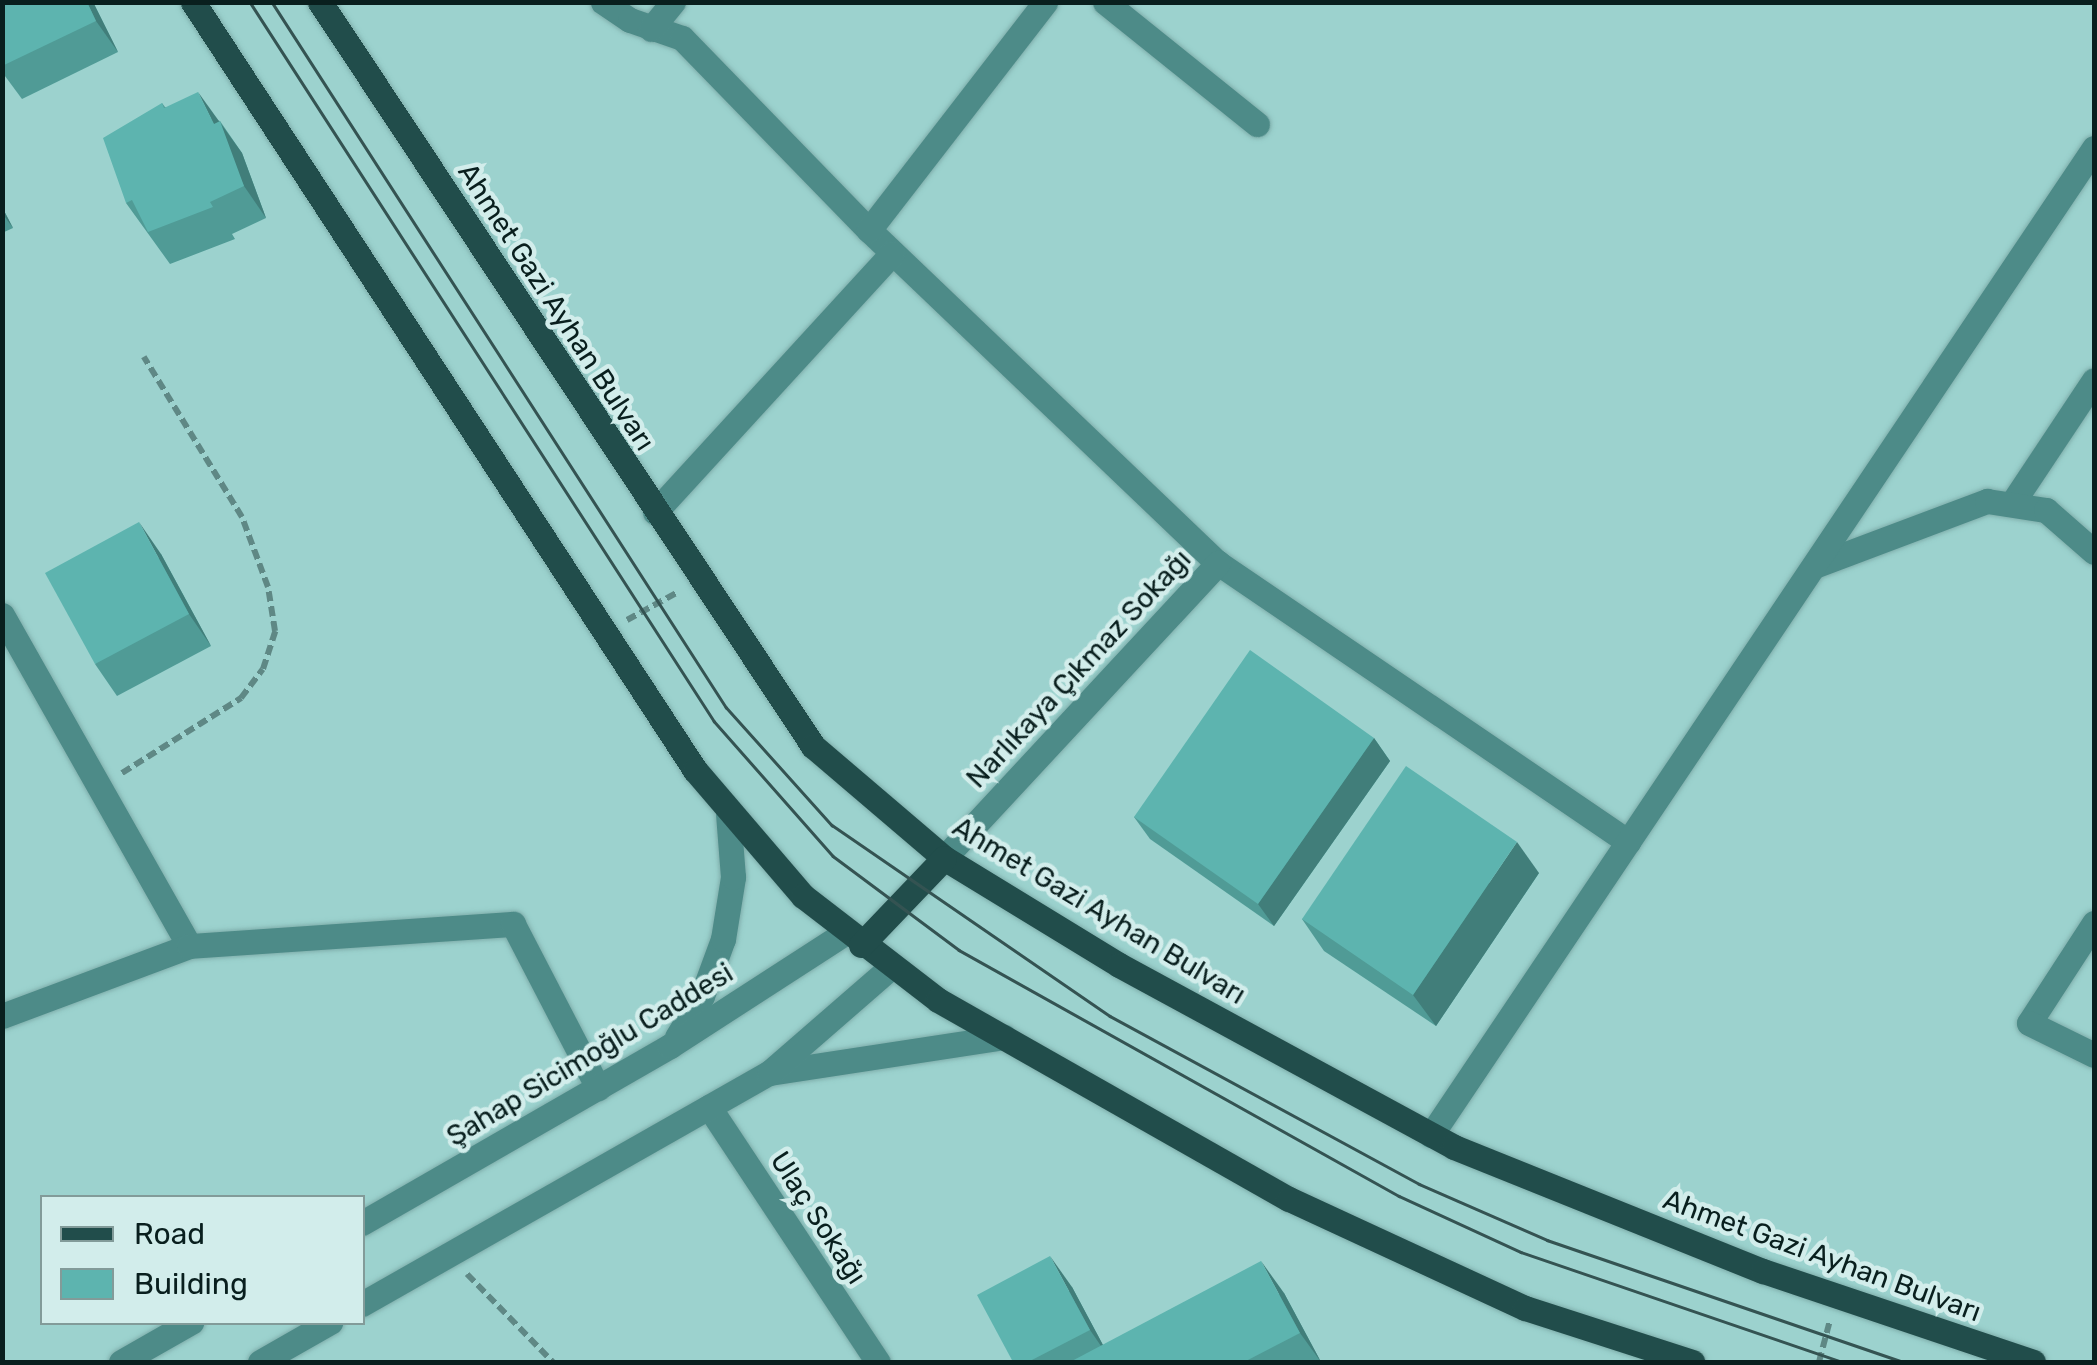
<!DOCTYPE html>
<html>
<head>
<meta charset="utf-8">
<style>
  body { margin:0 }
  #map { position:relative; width:2097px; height:1365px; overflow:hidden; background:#9cd2ce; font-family:Rubik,sans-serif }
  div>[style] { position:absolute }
  .path>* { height:6px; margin-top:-3px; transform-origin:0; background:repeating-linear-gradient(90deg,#5f8885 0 10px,transparent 0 15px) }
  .roads { filter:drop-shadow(0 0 2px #7faeab) drop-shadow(0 0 2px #7faeab) }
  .minor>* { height:25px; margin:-12.5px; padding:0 12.5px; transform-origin:12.5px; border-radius:12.5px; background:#4d8b88 }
  .tertiary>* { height:25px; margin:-12.5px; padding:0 12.5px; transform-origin:12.5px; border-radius:12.5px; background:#4d8b88 }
  .primary>* { height:25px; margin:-12.5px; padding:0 12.5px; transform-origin:12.5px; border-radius:12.5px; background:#214d4b }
  .tram>* { height:2.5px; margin:-1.25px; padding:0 1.25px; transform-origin:1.25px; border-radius:1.25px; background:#345352 }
  .wall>* { inset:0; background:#509b96 }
  .shaded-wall>* { inset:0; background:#417e7a }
  .building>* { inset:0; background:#5db4af }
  span { translate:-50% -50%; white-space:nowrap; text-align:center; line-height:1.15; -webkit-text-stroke:9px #d2edeb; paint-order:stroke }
  .street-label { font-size:28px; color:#091f1e }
  .frame { position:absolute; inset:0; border:5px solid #091f1e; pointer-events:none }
  .legend { position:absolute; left:40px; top:1195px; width:325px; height:130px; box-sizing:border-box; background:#d2edeb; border:2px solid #829b99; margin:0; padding:12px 18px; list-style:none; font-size:30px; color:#091f1e }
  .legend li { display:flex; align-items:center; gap:20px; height:50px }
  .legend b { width:50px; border:2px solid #829b99 }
</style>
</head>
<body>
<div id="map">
  <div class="path">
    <i style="left:627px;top:620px;width:58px;rotate:-28.8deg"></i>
    <i style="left:122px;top:773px;width:141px;rotate:-32.2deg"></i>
    <i style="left:241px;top:698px;width:36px;rotate:-53deg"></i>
    <i style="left:263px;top:669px;width:40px;rotate:-72deg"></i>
    <i style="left:275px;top:631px;width:45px;rotate:-99deg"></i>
    <i style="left:268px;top:587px;width:75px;rotate:-110.4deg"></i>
    <i style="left:242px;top:517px;width:188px;rotate:-121.5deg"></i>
    <i style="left:467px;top:1274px;width:123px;rotate:45.7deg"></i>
    <i style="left:1819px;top:1362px;width:43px;rotate:-75.3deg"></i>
  </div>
  <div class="roads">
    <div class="minor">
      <i style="left:603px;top:2px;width:32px;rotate:34deg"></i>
      <i style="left:630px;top:20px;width:55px;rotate:19.1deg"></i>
      <i style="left:682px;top:38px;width:268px;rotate:45.8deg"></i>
      <i style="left:869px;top:230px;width:482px;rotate:43.7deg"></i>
      <i style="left:1218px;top:563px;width:496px;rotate:34.2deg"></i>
      <i style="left:1105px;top:2px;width:195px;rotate:38.8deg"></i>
      <i style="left:651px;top:29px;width:35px;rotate:-51deg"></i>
      <i style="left:869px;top:230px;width:288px;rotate:-52.3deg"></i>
      <i style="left:2013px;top:502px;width:146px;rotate:-56.4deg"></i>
      <i style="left:655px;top:512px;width:351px;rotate:-47.5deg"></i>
      <i style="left:1814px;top:566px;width:185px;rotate:-20.6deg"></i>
      <i style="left:1987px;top:501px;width:60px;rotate:8.7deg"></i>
      <i style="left:2046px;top:510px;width:64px;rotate:41.2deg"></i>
      <i style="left:2px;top:615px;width:380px;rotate:60.5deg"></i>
      <i style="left:944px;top:858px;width:403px;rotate:-47.1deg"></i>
      <i style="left:2094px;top:923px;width:119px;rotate:123deg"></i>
      <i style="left:2029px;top:1023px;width:72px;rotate:26.2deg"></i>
      <i style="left:2px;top:1016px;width:200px;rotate:-20.5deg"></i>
      <i style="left:189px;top:946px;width:325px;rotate:-3.9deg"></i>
      <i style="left:513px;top:924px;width:185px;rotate:62.6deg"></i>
      <i style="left:709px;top:1107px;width:306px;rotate:56.5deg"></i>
      <i style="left:1431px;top:1135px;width:1189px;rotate:-56.11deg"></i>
    </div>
    <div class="tertiary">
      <i style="left:677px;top:1037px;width:48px;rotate:-58.6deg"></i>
      <i style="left:702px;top:996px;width:61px;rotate:-69.8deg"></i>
      <i style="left:723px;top:939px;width:63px;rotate:-80.8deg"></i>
      <i style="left:733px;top:877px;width:63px;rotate:-94.5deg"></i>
      <i style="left:769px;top:1073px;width:238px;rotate:-8.7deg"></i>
      <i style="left:362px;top:1223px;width:355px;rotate:-29.9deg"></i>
      <i style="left:670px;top:1046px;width:208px;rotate:-32.9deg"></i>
      <i style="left:362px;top:1304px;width:468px;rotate:-29.6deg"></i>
      <i style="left:769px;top:1073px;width:160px;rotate:-41deg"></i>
      <i style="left:121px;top:1362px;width:81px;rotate:-29.7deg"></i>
      <i style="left:260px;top:1362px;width:81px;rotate:-29.7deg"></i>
    </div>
    <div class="primary">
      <i style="left:193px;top:2px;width:918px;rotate:56.83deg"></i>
      <i style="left:695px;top:770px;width:166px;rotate:49.4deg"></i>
      <i style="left:803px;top:896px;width:170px;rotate:37.6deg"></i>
      <i style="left:938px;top:1000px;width:403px;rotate:29.6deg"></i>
      <i style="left:1289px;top:1199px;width:260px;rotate:24.8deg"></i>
      <i style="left:1525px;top:1308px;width:176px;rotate:17.9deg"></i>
      <i style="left:320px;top:2px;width:893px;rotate:56.47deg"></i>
      <i style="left:813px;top:746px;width:172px;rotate:40.5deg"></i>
      <i style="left:944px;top:858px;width:205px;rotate:31.4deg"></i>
      <i style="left:1119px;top:965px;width:381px;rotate:28.5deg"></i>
      <i style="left:1454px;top:1147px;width:333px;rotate:21.9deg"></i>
      <i style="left:1763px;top:1271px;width:285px;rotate:18.6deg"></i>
      <i style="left:861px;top:945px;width:120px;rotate:-46.3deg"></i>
    </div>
  </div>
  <div class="tram">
    <i style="left:250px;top:2px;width:856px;rotate:57.16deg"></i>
    <i style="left:714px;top:721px;width:180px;rotate:48.6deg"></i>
    <i style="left:833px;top:856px;width:157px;rotate:36.7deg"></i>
    <i style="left:959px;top:950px;width:504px;rotate:29.21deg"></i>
    <i style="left:1399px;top:1196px;width:134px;rotate:24.7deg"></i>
    <i style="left:1521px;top:1252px;width:340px;rotate:18.9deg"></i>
    <i style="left:272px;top:2px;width:839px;rotate:57.22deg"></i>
    <i style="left:726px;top:707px;width:159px;rotate:48.1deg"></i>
    <i style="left:832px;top:825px;width:337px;rotate:34.5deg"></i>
    <i style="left:1110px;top:1016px;width:352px;rotate:28.5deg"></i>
    <i style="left:1419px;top:1184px;width:140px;rotate:23.6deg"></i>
    <i style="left:1547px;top:1240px;width:377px;rotate:18.9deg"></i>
  </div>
  <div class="wall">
    <i style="clip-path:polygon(2px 2px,93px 2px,118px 52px,22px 99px,2px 72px)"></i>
    <i style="clip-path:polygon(162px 103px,165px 107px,220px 121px,242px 153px,266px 218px,232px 234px,235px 239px,170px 264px,126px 203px)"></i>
    <i style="clip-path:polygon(2px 207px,13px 228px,2px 233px)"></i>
    <i style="clip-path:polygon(161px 554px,211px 646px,117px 696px,95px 664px)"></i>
    <i style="clip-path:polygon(1374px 738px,1390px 761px,1274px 926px,1150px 839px,1134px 817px)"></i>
    <i style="clip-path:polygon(1539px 873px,1436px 1026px,1324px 951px,1302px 919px)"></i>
    <i style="clip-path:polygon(1072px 1287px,1103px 1345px,1284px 1293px,1321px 1362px,1013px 1362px)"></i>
  </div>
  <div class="shaded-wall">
    <i style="clip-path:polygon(87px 2px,93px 2px,118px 52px,96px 21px)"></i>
    <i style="clip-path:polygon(198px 92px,242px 153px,266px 218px,244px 186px)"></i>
    <i style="clip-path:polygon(2px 207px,13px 228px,2px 213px)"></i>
    <i style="clip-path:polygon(139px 522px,161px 554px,211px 646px,189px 614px)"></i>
    <i style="clip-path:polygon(1374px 738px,1390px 761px,1274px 926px,1258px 904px)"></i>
    <i style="clip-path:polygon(1517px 842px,1539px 873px,1436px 1026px,1413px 995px)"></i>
    <i style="clip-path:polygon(1050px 1256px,1072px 1287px,1112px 1362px,1090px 1330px)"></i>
    <i style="clip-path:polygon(1261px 1261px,1284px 1293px,1321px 1362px,1300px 1333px)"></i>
  </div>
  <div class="building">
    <i style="clip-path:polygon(2px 2px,87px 2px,96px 21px,2px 66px)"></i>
    <i style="clip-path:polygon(198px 92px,214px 124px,220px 121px,244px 186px,210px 202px,213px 207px,148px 232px,132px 200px,126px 203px,103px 138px,162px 103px,164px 108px)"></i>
    <i style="clip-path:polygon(139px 522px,189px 614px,95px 664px,45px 573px)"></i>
    <i style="clip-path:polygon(1250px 650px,1374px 738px,1258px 904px,1134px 817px)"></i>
    <i style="clip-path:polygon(1406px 766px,1517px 842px,1413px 995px,1302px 919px)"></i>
    <i style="clip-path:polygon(1050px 1256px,1090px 1330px,1028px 1362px,1013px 1362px,977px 1295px)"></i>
    <i style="clip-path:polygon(1261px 1261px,1300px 1333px,1244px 1362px,1070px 1362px)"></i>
  </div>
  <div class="street-label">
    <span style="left:556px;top:307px;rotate:57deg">Ahmet Gazi Ayhan Bulvarı</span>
    <span style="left:1079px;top:669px;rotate:-47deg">Narlıkaya Çıkmaz Sokağı</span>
    <span style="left:1099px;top:911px;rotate:31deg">Ahmet Gazi Ayhan Bulvarı</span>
    <span style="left:590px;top:1055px;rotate:-31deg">Şahap Sicimoğlu Caddesi</span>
    <span style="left:818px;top:1218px;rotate:57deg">Ulaç Sokağı</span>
    <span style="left:1822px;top:1256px;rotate:20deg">Ahmet Gazi Ayhan Bulvarı</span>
  </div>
  <div class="frame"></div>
  <ul class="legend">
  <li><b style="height:12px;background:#214d4b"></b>Road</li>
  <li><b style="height:28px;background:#5db4af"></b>Building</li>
  </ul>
</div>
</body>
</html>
